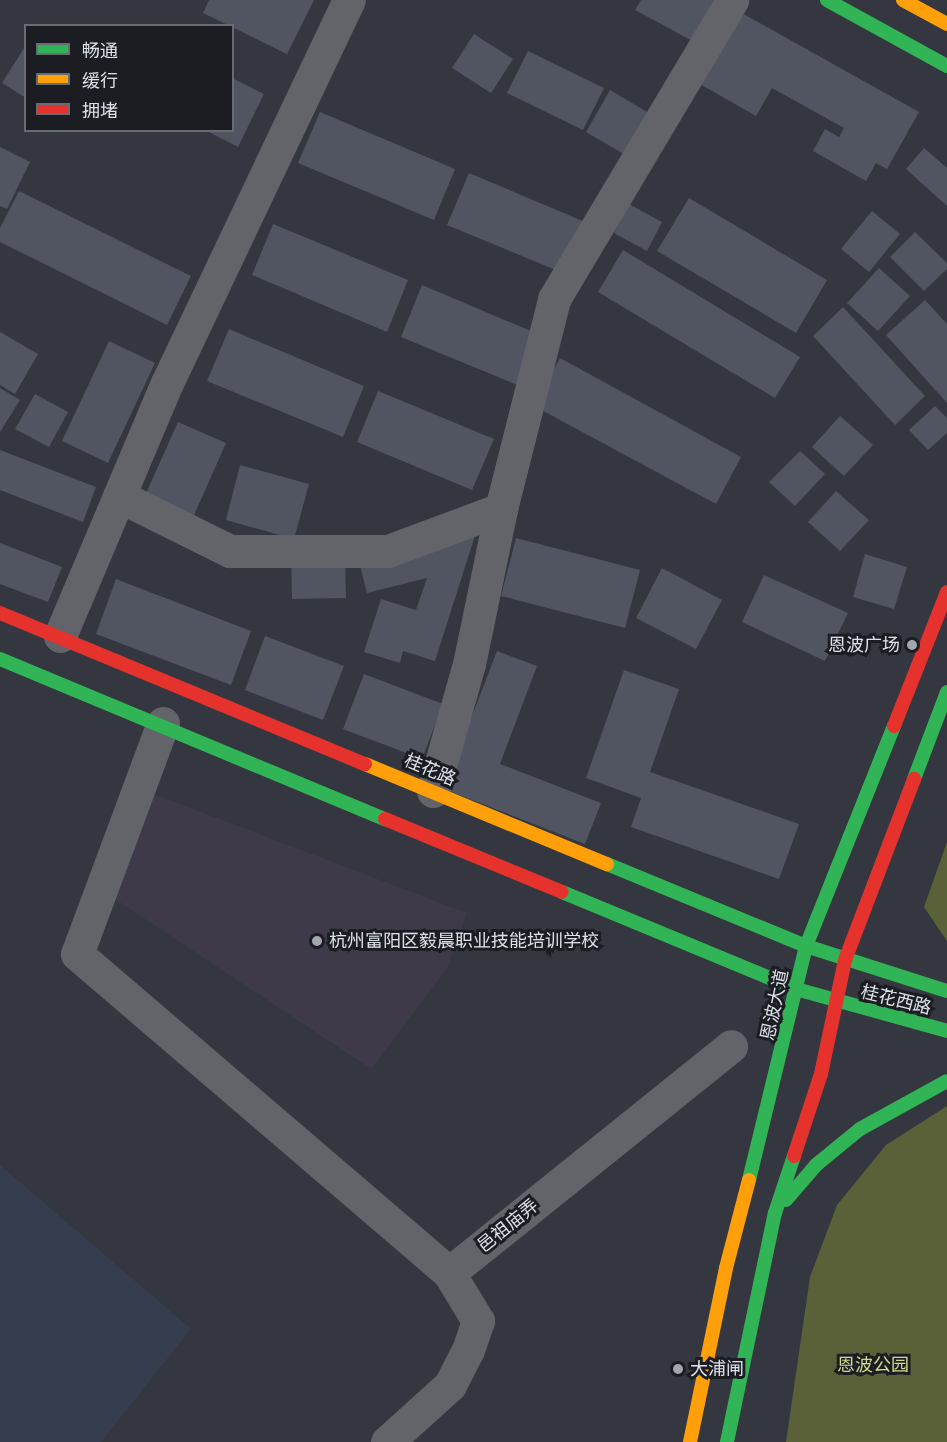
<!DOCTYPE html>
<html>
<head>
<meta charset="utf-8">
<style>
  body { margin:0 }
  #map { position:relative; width:947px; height:1442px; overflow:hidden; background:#34373f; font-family:"Fira Sans","Noto Sans SC",sans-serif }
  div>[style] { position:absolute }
  .built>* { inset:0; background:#353d4e }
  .education>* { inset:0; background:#3e3a49 }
  .green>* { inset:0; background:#5a6037 }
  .building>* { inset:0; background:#505561 }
  .street>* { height:33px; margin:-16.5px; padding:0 16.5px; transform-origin:16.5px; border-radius:16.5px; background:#62646a }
  .fast>* { height:14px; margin:-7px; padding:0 7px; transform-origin:7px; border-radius:7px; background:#30b455 }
  .slow>* { height:14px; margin:-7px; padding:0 7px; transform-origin:7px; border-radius:7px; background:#ff9f0a }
  .jam>* { height:14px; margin:-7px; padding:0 7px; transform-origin:7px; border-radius:7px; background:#e5322d }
  .dots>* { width:16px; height:16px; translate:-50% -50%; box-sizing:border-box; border:3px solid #1b1d23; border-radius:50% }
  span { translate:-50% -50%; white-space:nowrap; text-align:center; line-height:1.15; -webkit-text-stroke:6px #1b1d23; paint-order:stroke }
  .poi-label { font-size:18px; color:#dde1ea }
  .right { translate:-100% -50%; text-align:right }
  .left { translate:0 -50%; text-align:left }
  .street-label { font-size:18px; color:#dde1ea }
  .park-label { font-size:18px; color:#d0da8b }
  .legend { position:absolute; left:24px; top:24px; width:210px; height:108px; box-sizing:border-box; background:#1b1d23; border:2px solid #696b73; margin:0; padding:8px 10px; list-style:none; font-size:18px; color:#dde1ea }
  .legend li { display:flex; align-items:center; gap:12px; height:30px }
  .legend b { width:30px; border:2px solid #696b73 }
</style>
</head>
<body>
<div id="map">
  <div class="built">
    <i style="clip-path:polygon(0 1165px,191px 1329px,101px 1442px,0 1442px)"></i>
  </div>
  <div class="education">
    <i style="clip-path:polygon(154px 794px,467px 913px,447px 968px,371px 1069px,112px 897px)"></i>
  </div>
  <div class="green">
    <i style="clip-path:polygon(947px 842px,947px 941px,924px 907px)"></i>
    <i style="clip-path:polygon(947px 1106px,947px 1442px,786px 1442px,810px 1277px,837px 1205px,886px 1145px)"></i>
  </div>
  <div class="building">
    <i style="clip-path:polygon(209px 0,314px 0,287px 54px,203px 13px)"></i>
    <i style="clip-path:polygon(641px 0,720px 0,700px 45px,635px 10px)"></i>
    <i style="clip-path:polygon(740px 12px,919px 112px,887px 169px,876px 163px,866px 181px,813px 151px,825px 129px,839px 137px,844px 128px,772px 88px,756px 116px,700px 84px)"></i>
    <i style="clip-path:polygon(474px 34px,513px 59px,491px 93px,452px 68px)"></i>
    <i style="clip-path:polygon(26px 45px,26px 98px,2px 83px)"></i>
    <i style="clip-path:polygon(528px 51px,604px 88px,583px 130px,507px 93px)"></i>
    <i style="clip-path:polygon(232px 78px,264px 94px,238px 147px,205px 130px,232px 130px)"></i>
    <i style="clip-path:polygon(610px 90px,654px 116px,629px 157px,586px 132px)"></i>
    <i style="clip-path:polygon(320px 112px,455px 169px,434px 220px,298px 163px)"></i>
    <i style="clip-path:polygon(0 147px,30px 162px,7px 209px,0 206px)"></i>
    <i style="clip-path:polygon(924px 148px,947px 168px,947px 206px,906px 169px)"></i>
    <i style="clip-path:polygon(469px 173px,585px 222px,563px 273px,447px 225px)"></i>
    <i style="clip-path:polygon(19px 191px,191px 276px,167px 325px,0 242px,0 228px)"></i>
    <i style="clip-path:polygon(689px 198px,827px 280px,796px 333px,657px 251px)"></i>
    <i style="clip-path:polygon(629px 204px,662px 222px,647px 251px,614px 233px)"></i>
    <i style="clip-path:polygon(872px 211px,900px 234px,869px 272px,841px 249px)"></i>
    <i style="clip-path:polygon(273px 224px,408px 280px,387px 332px,252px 275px)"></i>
    <i style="clip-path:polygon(915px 232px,947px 263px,947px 269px,924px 291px,890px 257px)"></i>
    <i style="clip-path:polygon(623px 250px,800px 357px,775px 398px,598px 292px)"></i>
    <i style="clip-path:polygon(879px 268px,910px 296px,878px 331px,847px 303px)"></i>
    <i style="clip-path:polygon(422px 285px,538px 334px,517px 385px,401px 337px)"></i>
    <i style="clip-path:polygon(925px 300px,947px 324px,947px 403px,886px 335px)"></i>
    <i style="clip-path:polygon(843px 307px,925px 396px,895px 425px,813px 336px)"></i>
    <i style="clip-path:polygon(229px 329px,364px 386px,343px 437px,207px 381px)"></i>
    <i style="clip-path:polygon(0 332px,38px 354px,15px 394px,0 385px)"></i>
    <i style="clip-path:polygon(109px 341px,155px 363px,108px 463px,62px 441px)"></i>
    <i style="clip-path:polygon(560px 358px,741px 457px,716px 504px,534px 406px)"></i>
    <i style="clip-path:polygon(0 388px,20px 400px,0 432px)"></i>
    <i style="clip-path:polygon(378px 391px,494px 439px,472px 490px,357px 442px)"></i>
    <i style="clip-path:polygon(35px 394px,68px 412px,49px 447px,15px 429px)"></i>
    <i style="clip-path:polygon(935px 406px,947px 418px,947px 433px,928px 450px,909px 430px)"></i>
    <i style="clip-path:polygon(840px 416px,873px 445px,844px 476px,812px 447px)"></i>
    <i style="clip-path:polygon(178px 422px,226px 443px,187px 531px,139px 509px)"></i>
    <i style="clip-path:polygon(0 450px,96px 487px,83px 522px,0 490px)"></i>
    <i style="clip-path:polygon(800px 451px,825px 474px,795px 506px,769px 482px)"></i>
    <i style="clip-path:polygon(240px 465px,309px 484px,294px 539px,226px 520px)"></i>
    <i style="clip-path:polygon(836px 491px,869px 520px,840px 551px,808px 522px)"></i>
    <i style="clip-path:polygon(480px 520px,435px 661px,403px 651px,400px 663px,364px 652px,381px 599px,416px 610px,427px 578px,367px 593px,359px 561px)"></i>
    <i style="clip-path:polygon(516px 538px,640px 570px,625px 628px,501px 596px)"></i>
    <i style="clip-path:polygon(0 543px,62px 567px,48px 602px,0 584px)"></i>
    <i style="clip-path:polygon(345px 552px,346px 598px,292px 599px,291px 553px)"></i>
    <i style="clip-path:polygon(865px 554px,907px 567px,894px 609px,853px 597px)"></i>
    <i style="clip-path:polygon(662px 568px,722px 600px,696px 649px,636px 618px)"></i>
    <i style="clip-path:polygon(764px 575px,848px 613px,825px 661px,742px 622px)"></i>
    <i style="clip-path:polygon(116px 579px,251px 631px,231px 685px,96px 634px)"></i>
    <i style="clip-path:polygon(265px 636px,344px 666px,323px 720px,245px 690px)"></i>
    <i style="clip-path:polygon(497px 651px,537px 666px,500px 764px,601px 803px,585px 844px,444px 789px)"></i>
    <i style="clip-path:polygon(624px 670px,679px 689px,650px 772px,799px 824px,779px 879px,631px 827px,641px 798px,586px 778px)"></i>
    <i style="clip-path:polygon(364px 674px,443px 704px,422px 759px,343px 729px)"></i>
  </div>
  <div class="street">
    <i style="left:119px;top:496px;width:124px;rotate:26.4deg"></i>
    <i style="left:230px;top:551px;width:158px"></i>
    <i style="left:388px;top:551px;width:121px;rotate:-20.4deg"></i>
    <i style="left:60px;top:636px;width:275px;rotate:-67.1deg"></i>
    <i style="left:167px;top:383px;width:424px;rotate:-64.6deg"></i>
    <i style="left:163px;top:723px;width:246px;rotate:110.4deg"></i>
    <i style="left:77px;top:954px;width:490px;rotate:40.6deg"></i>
    <i style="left:433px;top:791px;width:132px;rotate:-74.2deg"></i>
    <i style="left:469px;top:664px;width:158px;rotate:-78.3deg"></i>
    <i style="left:501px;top:509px;width:217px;rotate:-75.8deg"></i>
    <i style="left:554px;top:299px;width:348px;rotate:-59.2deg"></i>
    <i style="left:387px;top:1442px;width:85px;rotate:-42.1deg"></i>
    <i style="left:450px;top:1385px;width:39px;rotate:-63deg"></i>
    <i style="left:468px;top:1350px;width:31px;rotate:-71deg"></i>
    <i style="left:478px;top:1321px;width:56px;rotate:-121.1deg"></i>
    <i style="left:449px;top:1273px;width:362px;rotate:-38.8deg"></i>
  </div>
  <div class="fast">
    <i style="left:827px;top:0;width:137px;rotate:28.8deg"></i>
    <i style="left:0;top:659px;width:417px;rotate:22.6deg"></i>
    <i style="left:914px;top:779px;width:93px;rotate:-69.2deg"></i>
    <i style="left:607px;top:864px;width:215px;rotate:22.4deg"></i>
    <i style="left:806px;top:946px;width:148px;rotate:17.7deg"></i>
    <i style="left:562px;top:892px;width:253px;rotate:22.5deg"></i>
    <i style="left:796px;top:989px;width:157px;rotate:15.5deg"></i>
    <i style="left:749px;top:1180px;width:241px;rotate:-76.3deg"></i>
    <i style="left:806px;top:946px;width:237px;rotate:-68.2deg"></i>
    <i style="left:786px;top:1200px;width:46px;rotate:-49.4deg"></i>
    <i style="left:816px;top:1165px;width:57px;rotate:-39.3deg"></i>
    <i style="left:860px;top:1129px;width:99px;rotate:-28.9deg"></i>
    <i style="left:727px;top:1442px;width:234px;rotate:-78.2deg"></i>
    <i style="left:775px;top:1213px;width:60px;rotate:-71.6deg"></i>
  </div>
  <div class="slow">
    <i style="left:903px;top:0;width:50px;rotate:28.6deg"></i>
    <i style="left:365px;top:764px;width:262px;rotate:22.5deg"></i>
    <i style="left:690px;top:1442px;width:178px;rotate:-78.3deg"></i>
    <i style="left:726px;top:1268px;width:91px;rotate:-75.4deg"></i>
  </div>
  <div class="jam">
    <i style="left:0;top:613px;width:395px;rotate:22.5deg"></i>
    <i style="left:894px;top:726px;width:144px;rotate:-68.4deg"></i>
    <i style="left:385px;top:819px;width:191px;rotate:22.4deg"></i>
    <i style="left:794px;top:1156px;width:86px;rotate:-71.8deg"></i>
    <i style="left:821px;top:1074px;width:116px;rotate:-78.1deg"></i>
    <i style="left:845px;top:960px;width:194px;rotate:-69.1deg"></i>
  </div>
  <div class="dots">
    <i style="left:912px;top:645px;background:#a2a6ae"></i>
    <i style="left:317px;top:941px;background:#a2a6ae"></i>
    <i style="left:678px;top:1369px;background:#a2a6ae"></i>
  </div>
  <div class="poi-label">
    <span class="right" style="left:900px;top:645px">恩波广场</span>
    <span class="left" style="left:329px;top:941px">杭州富阳区毅晨职业技能培训学校</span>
    <span class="left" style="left:690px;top:1369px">大浦闸</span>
  </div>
  <div class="street-label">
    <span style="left:430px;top:770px;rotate:23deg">桂花路</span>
    <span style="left:896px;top:1000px;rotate:14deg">桂花西路</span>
    <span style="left:775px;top:1005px;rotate:-78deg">恩波大道</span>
    <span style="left:508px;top:1226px;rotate:-39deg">邑祖庙弄</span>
  </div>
  <div class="park-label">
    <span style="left:873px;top:1365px">恩波公园</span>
  </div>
  <ul class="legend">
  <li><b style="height:8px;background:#30b455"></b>畅通</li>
  <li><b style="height:8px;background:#ff9f0a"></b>缓行</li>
  <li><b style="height:8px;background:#e5322d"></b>拥堵</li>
  </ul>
</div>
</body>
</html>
